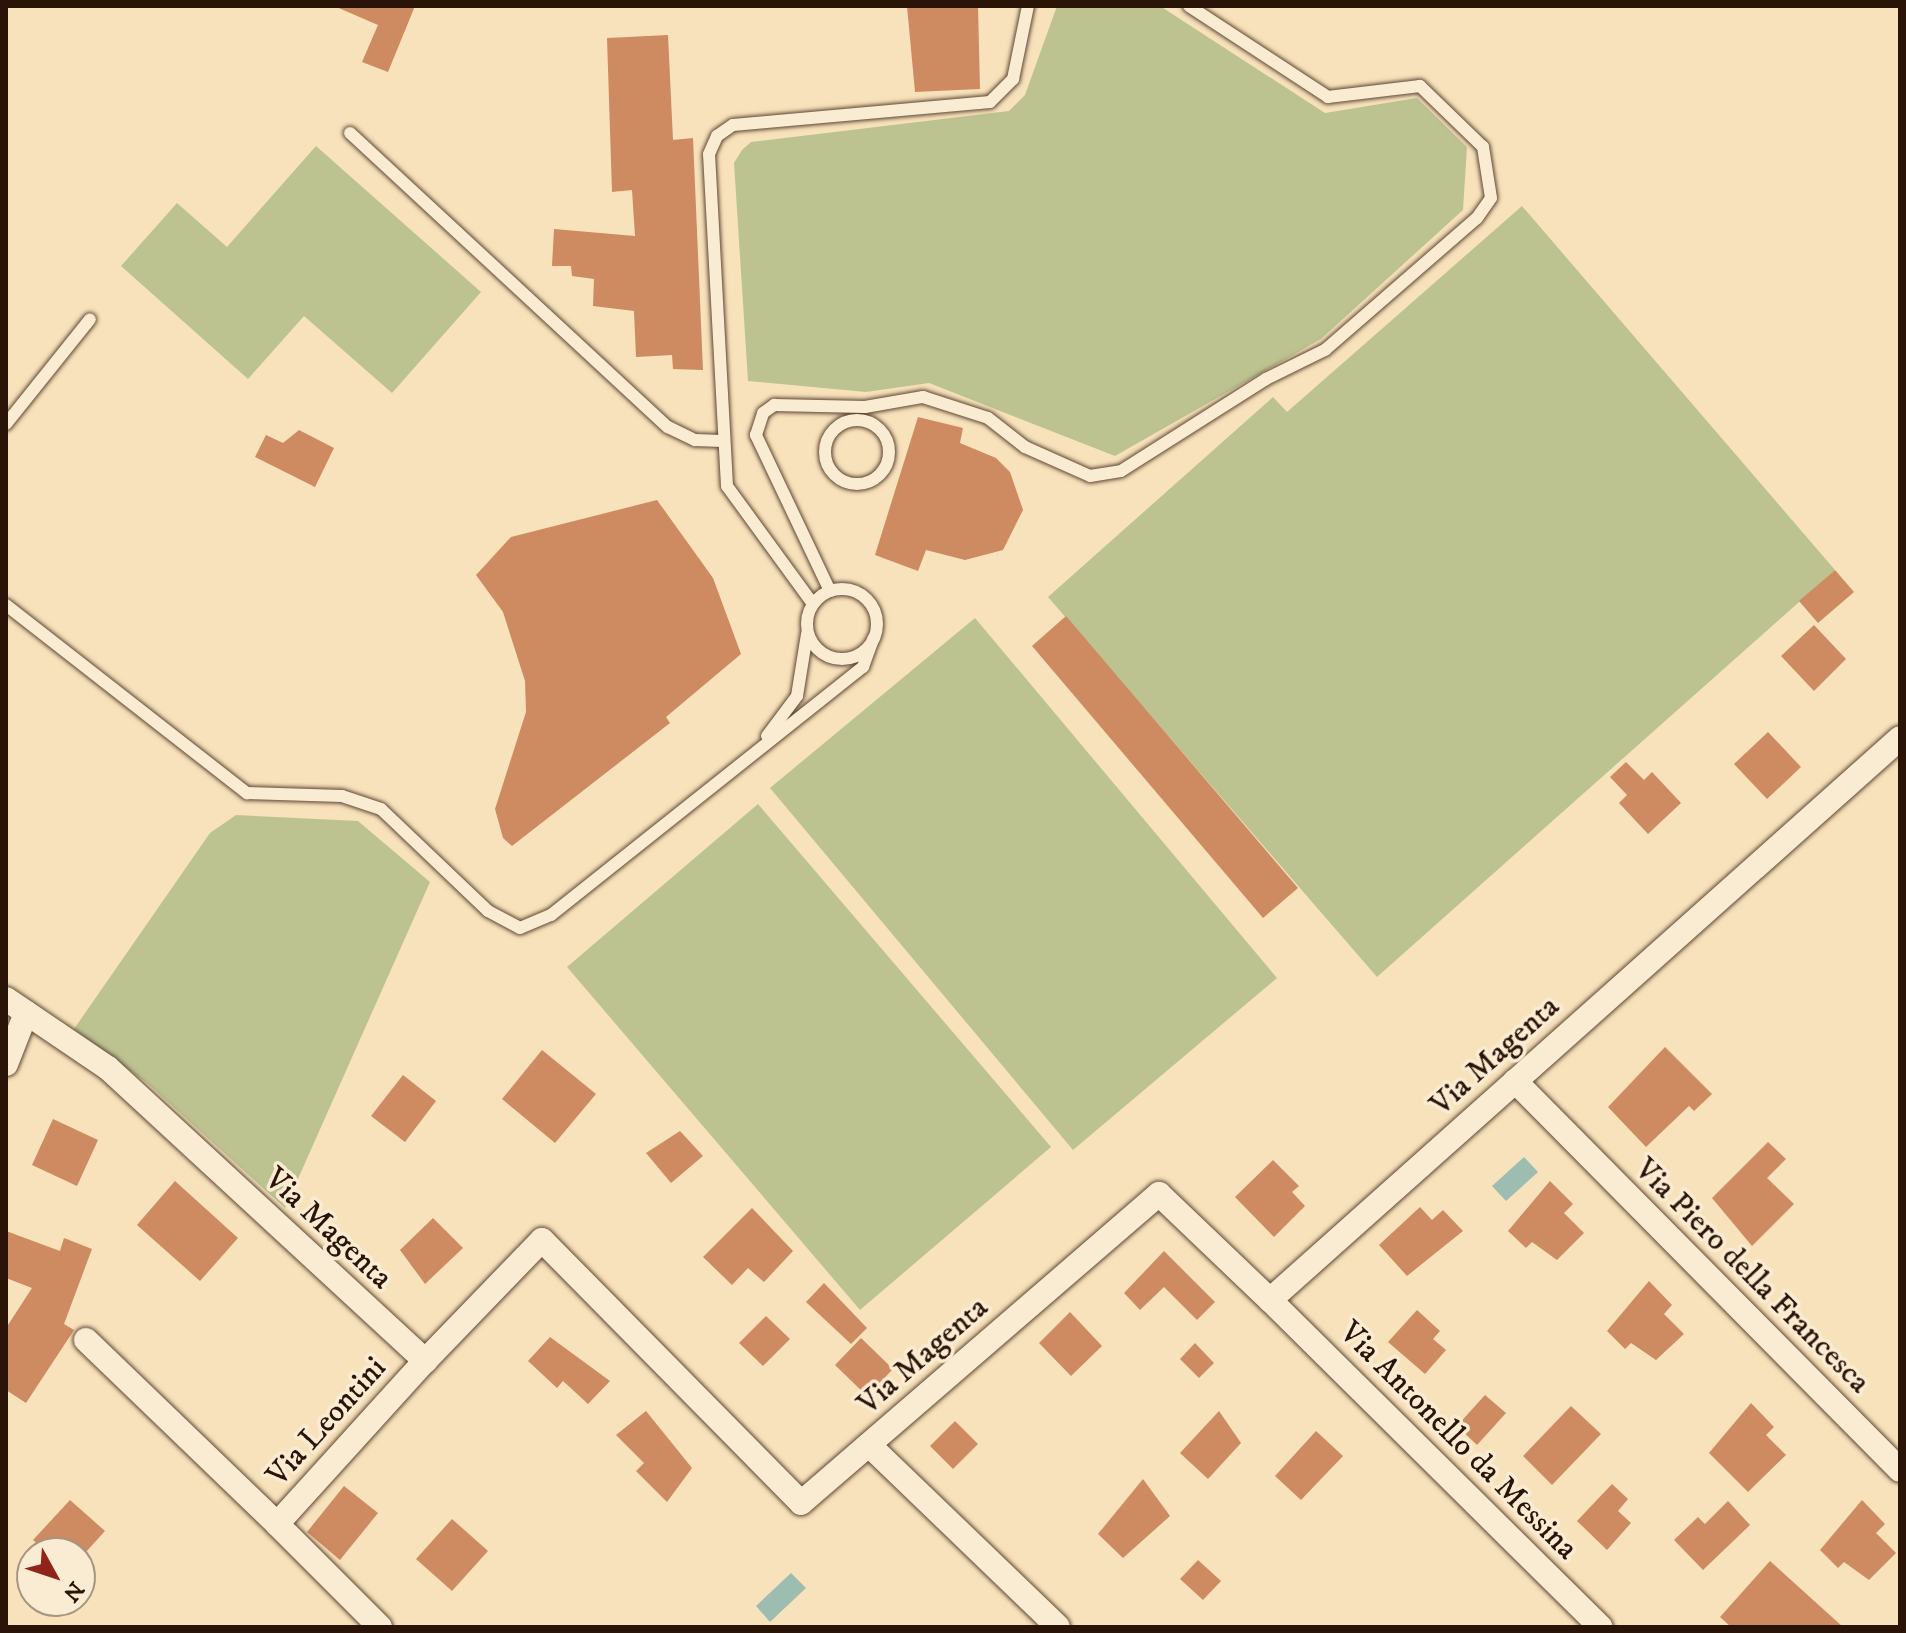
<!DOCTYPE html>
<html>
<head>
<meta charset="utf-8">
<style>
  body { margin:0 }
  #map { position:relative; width:1906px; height:1633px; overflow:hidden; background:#f8e2bb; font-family:"IM FELL DW Pica",serif }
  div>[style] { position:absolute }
  .green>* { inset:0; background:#bcc391 }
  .water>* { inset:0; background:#9dbdb1 }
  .building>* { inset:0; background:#ce8a60 }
  .roads { filter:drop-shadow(0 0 2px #5e4734) drop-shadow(0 0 2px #5e4734) }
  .lane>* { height:12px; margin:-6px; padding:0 6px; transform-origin:6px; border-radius:6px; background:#faecd3 }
  .lane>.ring { margin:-6px; padding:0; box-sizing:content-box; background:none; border:12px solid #faecd3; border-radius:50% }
  .street>* { height:24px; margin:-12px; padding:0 12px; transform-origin:12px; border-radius:12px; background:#faecd3 }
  span { translate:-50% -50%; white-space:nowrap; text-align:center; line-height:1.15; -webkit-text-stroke:7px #faecd3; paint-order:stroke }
  .street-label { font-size:32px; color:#2a1307 }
  .frame { position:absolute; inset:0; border:8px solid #2a1307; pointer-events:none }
  .north { position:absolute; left:16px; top:1537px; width:80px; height:80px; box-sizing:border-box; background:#faecd3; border:2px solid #a79581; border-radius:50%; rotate:130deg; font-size:22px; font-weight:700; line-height:32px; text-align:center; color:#2a1307 }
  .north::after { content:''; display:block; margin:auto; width:28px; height:36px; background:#8f2418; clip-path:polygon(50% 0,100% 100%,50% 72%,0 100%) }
</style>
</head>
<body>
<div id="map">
  <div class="green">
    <i style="clip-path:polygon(1057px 6px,1160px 6px,1325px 113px,1417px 98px,1467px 147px,1463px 210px,1321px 339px,1115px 456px,929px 383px,866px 392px,748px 381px,734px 163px,742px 150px,751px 142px,1009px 111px,1025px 95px)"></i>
    <i style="clip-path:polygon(316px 146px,481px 292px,392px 393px,304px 316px,248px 379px,121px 266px,177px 203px,227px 247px)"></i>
    <i style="clip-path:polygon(1522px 206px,1835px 570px,1377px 977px,1048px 597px,1273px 397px,1287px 412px)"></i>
    <i style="clip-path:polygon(975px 618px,1277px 978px,1073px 1150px,770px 788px)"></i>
    <i style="clip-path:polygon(758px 804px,1051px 1147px,860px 1310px,567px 967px)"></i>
    <i style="clip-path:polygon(236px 815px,358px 821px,430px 882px,285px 1208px,147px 1083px,74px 1029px,210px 833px)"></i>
  </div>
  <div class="water">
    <i style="clip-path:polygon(1524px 1157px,1538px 1172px,1506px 1201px,1492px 1186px)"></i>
    <i style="clip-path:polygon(791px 1573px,806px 1588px,770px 1622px,756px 1606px)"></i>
  </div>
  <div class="building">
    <i style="clip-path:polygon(334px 6px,415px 6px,388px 72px,362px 62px,378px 25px)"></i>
    <i style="clip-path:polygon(907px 6px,978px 6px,980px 89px,915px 92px)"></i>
    <i style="clip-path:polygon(668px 35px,673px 140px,693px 138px,703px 370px,673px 369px,672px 355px,636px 357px,634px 311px,593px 306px,594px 279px,572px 276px,571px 266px,552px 266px,554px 229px,635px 236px,632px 190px,612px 192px,607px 38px)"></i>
    <i style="clip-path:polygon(918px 417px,963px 428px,960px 443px,996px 458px,1010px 472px,1023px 510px,1003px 550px,965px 560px,926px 550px,918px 571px,875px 555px)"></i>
    <i style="clip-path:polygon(299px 430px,334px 448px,315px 487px,255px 457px,266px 435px,283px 443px)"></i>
    <i style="clip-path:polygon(657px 500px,713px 578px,741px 654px,666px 717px,670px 723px,512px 846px,503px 838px,495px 809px,526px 712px,525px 681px,503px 612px,476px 575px,511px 537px)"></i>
    <i style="clip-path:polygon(1835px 570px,1854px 592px,1818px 623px,1799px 601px)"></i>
    <i style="clip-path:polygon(1066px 616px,1298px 888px,1263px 918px,1032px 646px)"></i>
    <i style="clip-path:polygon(1814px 625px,1846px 659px,1814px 691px,1781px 656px)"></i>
    <i style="clip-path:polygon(1768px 732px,1801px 767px,1767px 799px,1734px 764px)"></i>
    <i style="clip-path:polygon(1626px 762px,1644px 780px,1652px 772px,1681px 803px,1648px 834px,1619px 803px,1627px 795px,1610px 777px)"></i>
    <i style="clip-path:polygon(1665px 1047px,1712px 1094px,1694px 1111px,1689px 1106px,1646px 1147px,1608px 1107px)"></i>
    <i style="clip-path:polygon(542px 1050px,596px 1094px,555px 1143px,502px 1099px)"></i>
    <i style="clip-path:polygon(403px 1075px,436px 1101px,405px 1142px,371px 1116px)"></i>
    <i style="clip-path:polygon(53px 1119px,98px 1140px,77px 1186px,32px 1165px)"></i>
    <i style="clip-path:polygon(680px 1131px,703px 1156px,671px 1183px,646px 1153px)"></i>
    <i style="clip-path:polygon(1768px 1142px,1786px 1159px,1767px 1178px,1794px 1204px,1752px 1246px,1712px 1198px)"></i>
    <i style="clip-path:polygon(1273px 1160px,1299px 1186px,1292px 1192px,1305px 1206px,1274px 1237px,1235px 1197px)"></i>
    <i style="clip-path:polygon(175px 1181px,238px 1238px,200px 1281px,137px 1225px)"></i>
    <i style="clip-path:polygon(1550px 1181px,1573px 1204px,1564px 1213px,1584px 1233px,1557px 1260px,1532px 1242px,1526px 1248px,1508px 1231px)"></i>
    <i style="clip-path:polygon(1420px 1207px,1432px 1220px,1443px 1210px,1463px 1231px,1407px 1276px,1379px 1245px)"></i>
    <i style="clip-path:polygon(752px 1208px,793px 1251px,764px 1282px,748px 1268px,732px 1285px,703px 1257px)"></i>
    <i style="clip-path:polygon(433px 1218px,463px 1248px,425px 1284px,400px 1250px)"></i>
    <i style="clip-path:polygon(6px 1231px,60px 1251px,64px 1238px,92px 1249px,64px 1324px,74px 1330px,26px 1403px,6px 1390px,6px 1328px,32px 1288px,6px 1278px)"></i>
    <i style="clip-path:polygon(1164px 1251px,1215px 1302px,1197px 1320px,1164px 1287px,1140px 1310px,1124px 1293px)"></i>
    <i style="clip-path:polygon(1649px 1281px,1672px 1305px,1664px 1314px,1684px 1334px,1656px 1360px,1631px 1343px,1625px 1349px,1607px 1331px)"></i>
    <i style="clip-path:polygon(824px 1283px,867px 1328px,851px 1344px,806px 1302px)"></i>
    <i style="clip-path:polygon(1417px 1310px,1440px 1331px,1433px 1339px,1446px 1350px,1425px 1374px,1388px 1342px)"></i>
    <i style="clip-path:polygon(1070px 1312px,1102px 1346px,1071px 1376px,1039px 1343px)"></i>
    <i style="clip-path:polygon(766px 1316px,790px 1339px,763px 1366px,739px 1343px)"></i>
    <i style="clip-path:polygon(550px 1337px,610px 1381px,588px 1404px,563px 1381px,557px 1388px,528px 1361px)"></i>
    <i style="clip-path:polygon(861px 1338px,893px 1369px,867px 1396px,835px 1365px)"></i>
    <i style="clip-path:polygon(1195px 1343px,1214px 1363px,1199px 1378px,1180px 1359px)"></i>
    <i style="clip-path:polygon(1485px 1395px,1506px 1413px,1477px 1445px,1457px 1426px)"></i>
    <i style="clip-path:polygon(1751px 1403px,1774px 1427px,1766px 1435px,1786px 1455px,1748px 1492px,1709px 1453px)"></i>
    <i style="clip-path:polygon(1571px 1406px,1601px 1434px,1552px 1485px,1523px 1456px)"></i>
    <i style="clip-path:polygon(646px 1411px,692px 1468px,667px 1502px,636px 1471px,644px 1463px,616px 1435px)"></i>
    <i style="clip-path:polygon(1219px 1411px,1241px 1443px,1208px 1479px,1180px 1453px)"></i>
    <i style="clip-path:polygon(955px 1421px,978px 1444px,953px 1469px,930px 1446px)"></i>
    <i style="clip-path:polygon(1316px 1431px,1343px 1456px,1301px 1500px,1275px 1476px)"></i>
    <i style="clip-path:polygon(1143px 1479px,1170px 1516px,1123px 1558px,1098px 1534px)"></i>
    <i style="clip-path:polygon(1612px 1484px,1628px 1499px,1618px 1511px,1631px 1523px,1607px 1550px,1577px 1521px)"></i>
    <i style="clip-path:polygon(344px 1486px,378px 1513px,340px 1560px,307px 1532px)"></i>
    <i style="clip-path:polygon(70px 1500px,105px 1531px,85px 1553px,48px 1553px,33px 1540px)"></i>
    <i style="clip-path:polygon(1862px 1500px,1885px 1524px,1876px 1533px,1896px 1553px,1869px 1580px,1844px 1562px,1838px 1568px,1820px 1550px)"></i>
    <i style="clip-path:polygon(1728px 1501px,1750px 1525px,1703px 1570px,1674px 1540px,1698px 1517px,1705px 1524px)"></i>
    <i style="clip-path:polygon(452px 1519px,488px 1551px,452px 1591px,416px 1559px)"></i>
    <i style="clip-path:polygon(1198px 1560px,1221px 1581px,1203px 1600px,1180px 1579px)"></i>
    <i style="clip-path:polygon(1770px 1561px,1843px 1627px,1731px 1627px,1720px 1617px)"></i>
  </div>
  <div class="roads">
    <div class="lane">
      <i style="left:350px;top:133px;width:433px;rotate:42.8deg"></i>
      <i style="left:668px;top:427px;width:30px;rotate:26deg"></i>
      <i style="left:695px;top:440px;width:27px;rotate:2deg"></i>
      <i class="ring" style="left:825px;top:420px;width:52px;height:52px"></i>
      <i style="left:6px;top:424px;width:134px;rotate:-51.3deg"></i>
      <i class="ring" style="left:807px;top:589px;width:58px;height:58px"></i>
      <i style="left:830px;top:591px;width:173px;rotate:-115.4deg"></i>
      <i style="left:756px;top:435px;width:23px;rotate:-72deg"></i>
      <i style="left:763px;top:413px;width:14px;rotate:-36deg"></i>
      <i style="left:774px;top:405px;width:91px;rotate:1.3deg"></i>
      <i style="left:865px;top:407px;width:59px;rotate:-9.8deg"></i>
      <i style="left:923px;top:397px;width:68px;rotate:17.9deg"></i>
      <i style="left:988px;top:418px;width:47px;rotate:38.1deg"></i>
      <i style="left:1025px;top:447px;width:71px;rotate:24deg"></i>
      <i style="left:1090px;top:476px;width:31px;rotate:-9deg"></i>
      <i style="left:1121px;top:471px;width:172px;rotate:-32.4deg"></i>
      <i style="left:1266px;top:379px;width:66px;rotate:-26.2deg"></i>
      <i style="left:1325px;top:350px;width:201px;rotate:-41deg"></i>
      <i style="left:1477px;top:218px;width:24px;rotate:-55deg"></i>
      <i style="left:1491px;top:198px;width:52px;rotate:-98.9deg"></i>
      <i style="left:1483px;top:147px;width:88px;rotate:-135.9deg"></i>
      <i style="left:1420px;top:86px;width:93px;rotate:173.2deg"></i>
      <i style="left:1328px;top:97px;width:166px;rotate:-146.8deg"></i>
      <i style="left:813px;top:604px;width:146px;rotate:-126.1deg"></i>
      <i style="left:727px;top:486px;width:332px;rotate:-93.1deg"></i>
      <i style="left:709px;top:154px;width:20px;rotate:-66deg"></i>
      <i style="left:717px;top:136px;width:19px;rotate:-35deg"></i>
      <i style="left:733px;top:125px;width:258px;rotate:-5.1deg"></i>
      <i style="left:990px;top:102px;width:33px;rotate:-45deg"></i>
      <i style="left:1013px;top:79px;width:75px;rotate:-78.4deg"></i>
      <i style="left:6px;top:605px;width:306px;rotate:38deg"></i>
      <i style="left:247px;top:793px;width:95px;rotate:1.8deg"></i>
      <i style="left:342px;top:796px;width:41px;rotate:18.4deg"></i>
      <i style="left:381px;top:809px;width:148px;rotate:43.6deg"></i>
      <i style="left:488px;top:911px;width:36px;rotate:28deg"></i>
      <i style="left:520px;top:928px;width:34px;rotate:-23deg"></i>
      <i style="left:551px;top:915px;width:399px;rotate:-38.5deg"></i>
      <i style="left:863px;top:667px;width:30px;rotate:-70deg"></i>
      <i style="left:767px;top:736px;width:50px;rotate:-53.1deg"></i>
      <i style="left:797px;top:696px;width:63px;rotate:-80.8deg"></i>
    </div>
    <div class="street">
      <i style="left:6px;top:999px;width:123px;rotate:34.1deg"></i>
      <i style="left:108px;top:1068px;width:432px;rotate:42.7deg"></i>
      <i style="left:425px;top:1361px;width:168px;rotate:-46deg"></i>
      <i style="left:542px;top:1240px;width:369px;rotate:45.4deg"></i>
      <i style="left:801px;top:1503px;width:473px;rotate:-40.8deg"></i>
      <i style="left:1159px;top:1194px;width:153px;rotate:43.7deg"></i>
      <i style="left:1270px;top:1300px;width:844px;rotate:-41.73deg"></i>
      <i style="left:6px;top:1064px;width:55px;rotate:-68.6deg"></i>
      <i style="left:1515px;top:1081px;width:547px;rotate:45.3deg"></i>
      <i style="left:1270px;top:1300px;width:465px;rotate:44.7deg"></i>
      <i style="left:86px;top:1340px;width:265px;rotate:43.9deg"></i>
      <i style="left:869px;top:1445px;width:262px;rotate:43.9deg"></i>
      <i style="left:380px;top:1627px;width:146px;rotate:-135deg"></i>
      <i style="left:277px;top:1524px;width:220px;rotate:-47.8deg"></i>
    </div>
  </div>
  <div class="street-label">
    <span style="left:1495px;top:1056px;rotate:-42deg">Via Magenta</span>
    <span style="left:328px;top:1229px;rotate:43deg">Via Magenta</span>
    <span style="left:1752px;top:1276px;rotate:45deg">Via Piero della Francesca</span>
    <span style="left:923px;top:1356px;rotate:-41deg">Via Magenta</span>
    <span style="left:327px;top:1422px;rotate:-48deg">Via Leontini</span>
    <span style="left:1458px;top:1441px;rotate:45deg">Via Antonello da Messina</span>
  </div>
  <div class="frame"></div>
  <div class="north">N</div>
</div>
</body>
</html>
